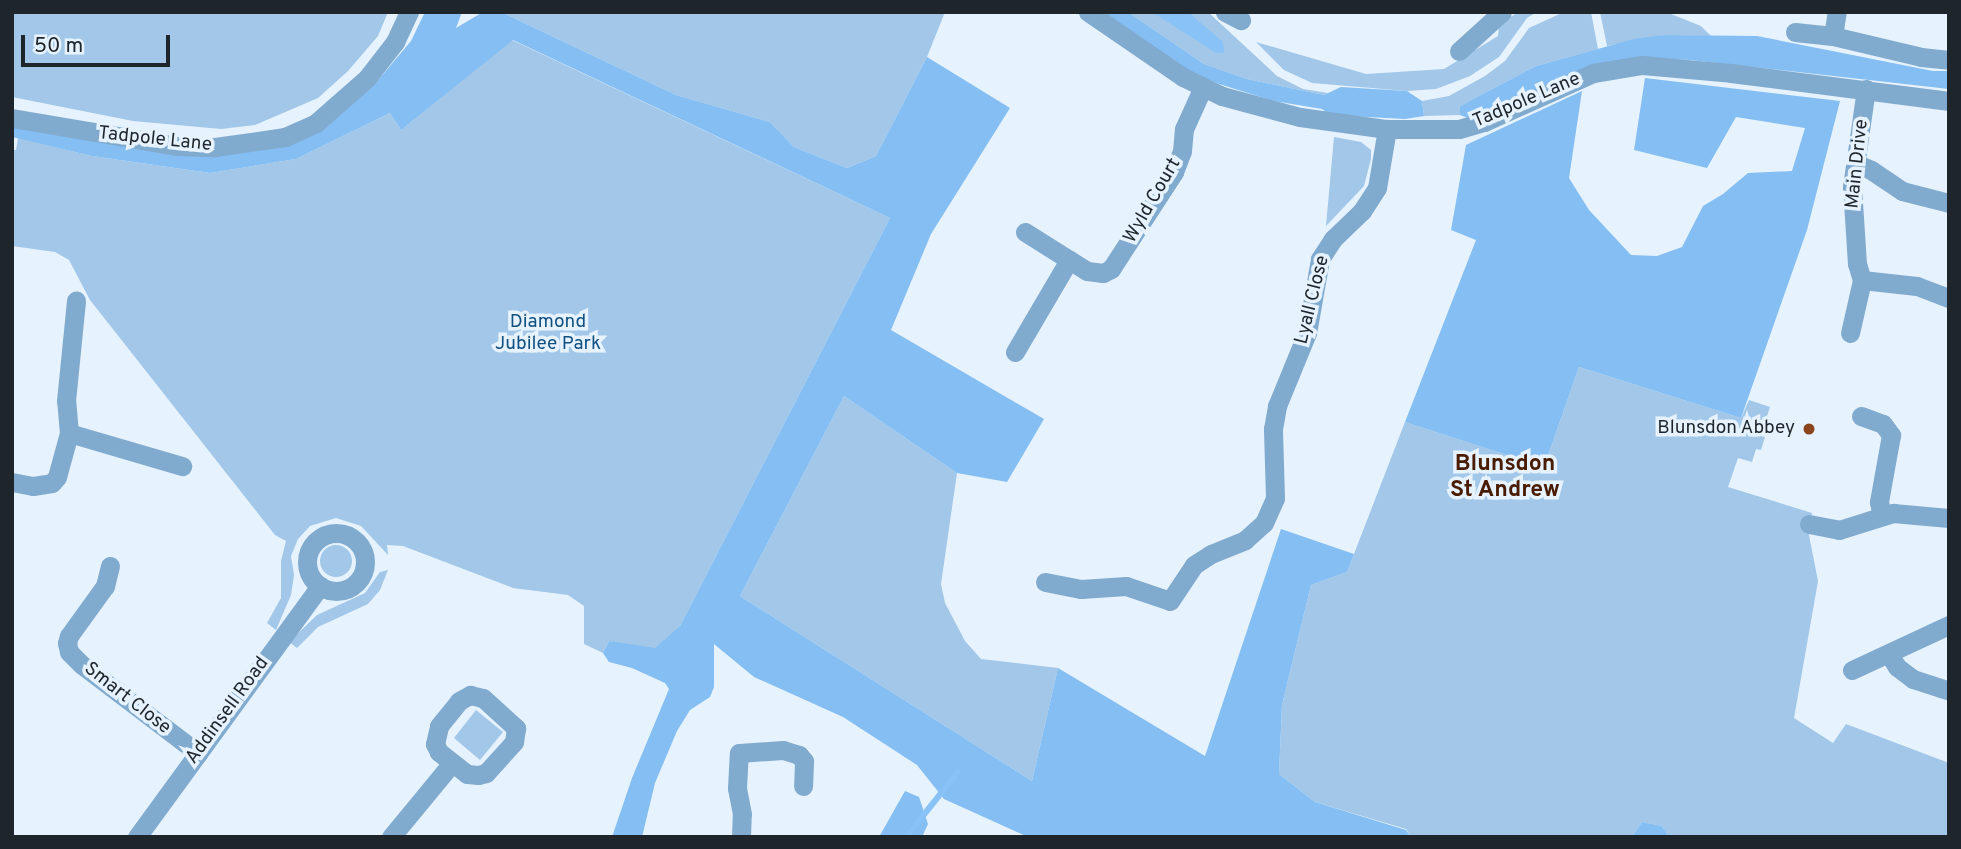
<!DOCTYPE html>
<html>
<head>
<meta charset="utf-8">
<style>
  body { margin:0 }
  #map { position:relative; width:1961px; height:849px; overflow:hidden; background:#e6f2fd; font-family:Overpass,sans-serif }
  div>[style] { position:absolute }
  .green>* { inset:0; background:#a2c7e8 }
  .round { border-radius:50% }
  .forest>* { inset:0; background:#84bef2 }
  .water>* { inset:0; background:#88c2f6 }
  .stream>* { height:6px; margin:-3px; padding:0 3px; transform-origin:3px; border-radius:3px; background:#88c2f6 }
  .minor>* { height:19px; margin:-9.5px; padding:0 9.5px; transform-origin:9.5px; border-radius:9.5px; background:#81aacf }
  .minor>.ring { margin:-9.5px; padding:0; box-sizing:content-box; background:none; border:19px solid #81aacf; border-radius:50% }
  .tertiary>* { height:19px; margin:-9.5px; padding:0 9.5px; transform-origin:9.5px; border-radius:9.5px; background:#81aacf }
  .dots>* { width:19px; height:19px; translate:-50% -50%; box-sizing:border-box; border:4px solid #e6f2fd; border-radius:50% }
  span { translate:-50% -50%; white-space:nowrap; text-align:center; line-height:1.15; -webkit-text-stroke:7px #e6f2fd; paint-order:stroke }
  .street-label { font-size:19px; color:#1e252b }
  .park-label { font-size:19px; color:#115181 }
  .poi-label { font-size:19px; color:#1e252b }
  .right { translate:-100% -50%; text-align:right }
  .quarter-label { font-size:23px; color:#491b00; font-weight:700 }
  .frame { position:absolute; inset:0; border:14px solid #1e252b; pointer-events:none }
  .scale { position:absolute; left:21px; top:35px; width:149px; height:32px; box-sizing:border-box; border:4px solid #1e252b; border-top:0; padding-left:9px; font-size:21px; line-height:24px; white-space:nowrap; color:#1e252b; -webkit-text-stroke:5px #e6f2fd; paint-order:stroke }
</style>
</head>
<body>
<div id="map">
  <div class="green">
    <i style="clip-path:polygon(12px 12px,388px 12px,378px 36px,348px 71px,318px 98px,255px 125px,221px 129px,133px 121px,12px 97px)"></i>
    <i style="clip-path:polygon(501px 12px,945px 12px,927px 57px,876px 156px,847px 168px,794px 147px,770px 122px,676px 95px)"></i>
    <i style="clip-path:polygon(1128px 12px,1208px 12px,1277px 76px,1303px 89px,1328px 93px,1324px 95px,1247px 79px,1204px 64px)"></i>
    <i style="clip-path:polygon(1518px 12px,1537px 12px,1527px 18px,1499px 57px,1470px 76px,1436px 89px,1407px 91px,1312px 83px,1284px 70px,1256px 42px,1366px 74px,1444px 69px,1498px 36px,1499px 25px)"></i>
    <i style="clip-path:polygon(1564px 12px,1591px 12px,1598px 49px,1536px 66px,1471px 100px,1461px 107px,1460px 115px,1424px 116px,1422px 101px,1449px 96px,1485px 76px,1505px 61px,1529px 28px)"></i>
    <i style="clip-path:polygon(1600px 12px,1671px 14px,1701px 26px,1711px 36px,1664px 35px,1607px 46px)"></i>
    <i style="clip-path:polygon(512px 40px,890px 218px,680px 626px,665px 642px,655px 648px,640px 648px,609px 641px,603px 653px,584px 644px,584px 606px,568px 595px,513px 588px,403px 546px,387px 545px,388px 555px,361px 526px,336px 518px,310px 526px,298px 539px,291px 556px,294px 575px,291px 595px,276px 630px,267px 623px,281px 598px,281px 561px,286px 541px,275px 535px,90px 300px,69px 260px,55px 252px,12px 246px,12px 150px,16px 150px,18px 138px,92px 156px,210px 173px,296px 159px,390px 113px,401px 130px)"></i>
    <i style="clip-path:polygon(1334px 137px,1361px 142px,1371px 150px,1371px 159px,1364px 186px,1326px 226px)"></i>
    <i style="clip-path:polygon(1579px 367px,1741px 418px,1749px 400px,1770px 407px,1761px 435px,1765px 437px,1761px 450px,1756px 449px,1752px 462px,1738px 458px,1728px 487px,1812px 513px,1808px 530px,1818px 581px,1794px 718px,1833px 743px,1846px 724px,1949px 763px,1949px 837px,1669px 837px,1662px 826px,1642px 822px,1632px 837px,1411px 837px,1406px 829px,1315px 802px,1279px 774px,1282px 705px,1311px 585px,1347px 572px,1405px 422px,1544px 467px)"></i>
    <i style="clip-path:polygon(844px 396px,957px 473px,941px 584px,945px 603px,965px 641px,981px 659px,1058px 668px,1032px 781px,740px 596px)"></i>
    <i class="round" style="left:320px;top:545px;width:32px;height:32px"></i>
    <i style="clip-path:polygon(388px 570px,380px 590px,368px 604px,318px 627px,297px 648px,289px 642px,317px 615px,365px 593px,380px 572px)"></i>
    <i style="clip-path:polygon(476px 710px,503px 732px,480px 760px,454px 738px)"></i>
  </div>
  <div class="forest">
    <i style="clip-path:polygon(425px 12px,462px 12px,456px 28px,483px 12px,501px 12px,676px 95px,770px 122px,794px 147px,847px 168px,876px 156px,927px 57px,1010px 108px,931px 234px,891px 330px,1044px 419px,1007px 482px,957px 473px,844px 396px,740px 596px,1032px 781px,1058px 668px,1205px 756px,1281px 529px,1354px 554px,1347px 572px,1311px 585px,1282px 705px,1279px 774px,1315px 802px,1406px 830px,1411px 837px,1028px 837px,944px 799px,917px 765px,843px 717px,754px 677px,714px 644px,714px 687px,710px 697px,690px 710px,677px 731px,655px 783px,642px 837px,612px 837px,632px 778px,669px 689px,665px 683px,632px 668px,609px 662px,603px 653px,609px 641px,655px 648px,680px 626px,890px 218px,513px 40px,401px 130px,390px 113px,296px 159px,210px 173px,92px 156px,12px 137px,12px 123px,220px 155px,268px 149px,296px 141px,379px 79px,411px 41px)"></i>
    <i style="clip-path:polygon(1096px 12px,1128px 12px,1204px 64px,1247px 79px,1324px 95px,1341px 87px,1407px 91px,1422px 101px,1424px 116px,1405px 119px,1330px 115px,1322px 109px,1274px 101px,1219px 84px,1185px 70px)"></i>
    <i style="clip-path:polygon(1664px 35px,1757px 36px,1933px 71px,1949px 71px,1949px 89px,1690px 60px,1641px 58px,1592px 66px,1468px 118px,1460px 115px,1460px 107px,1471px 100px,1536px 66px,1634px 39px)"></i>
    <i style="clip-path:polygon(1645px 78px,1840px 101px,1807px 230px,1741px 418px,1579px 367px,1544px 467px,1405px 422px,1476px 240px,1451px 230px,1466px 145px,1582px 91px,1569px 178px,1589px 210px,1631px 255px,1657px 256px,1682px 247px,1703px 206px,1723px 194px,1748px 173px,1792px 171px,1805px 128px,1736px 117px,1707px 168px,1634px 150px)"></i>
    <i style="clip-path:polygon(905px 791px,919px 797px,928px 824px,922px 837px,879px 837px)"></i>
    <i style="clip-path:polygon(1642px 822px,1662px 826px,1669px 837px,1632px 837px)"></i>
  </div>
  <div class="water">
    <i style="clip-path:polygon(1152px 12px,1188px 12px,1223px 42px,1224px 53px,1216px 53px)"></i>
  </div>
  <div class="stream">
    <i style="left:906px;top:837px;width:83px;rotate:-51.3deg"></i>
  </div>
  <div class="minor">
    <i style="left:1225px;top:12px;width:18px;rotate:27deg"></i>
    <i style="left:1795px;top:32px;width:38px;rotate:6deg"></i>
    <i style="left:1833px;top:36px;width:90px;rotate:13.4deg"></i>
    <i style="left:1921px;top:57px;width:28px;rotate:6deg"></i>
    <i style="left:1833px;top:36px;width:24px;rotate:-81deg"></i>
    <i style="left:1459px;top:51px;width:58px;rotate:-42.2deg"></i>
    <i style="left:1857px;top:164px;width:15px;rotate:23deg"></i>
    <i style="left:1871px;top:170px;width:37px;rotate:34deg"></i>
    <i style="left:1902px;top:191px;width:49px;rotate:14.3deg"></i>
    <i style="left:1025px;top:232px;width:73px;rotate:32.2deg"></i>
    <i style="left:1087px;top:271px;width:16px;rotate:7deg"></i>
    <i style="left:1103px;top:273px;width:9px;rotate:-27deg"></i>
    <i style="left:1111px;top:269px;width:116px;rotate:-57deg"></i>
    <i style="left:1174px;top:172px;width:22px;rotate:-69deg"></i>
    <i style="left:1182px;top:151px;width:22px;rotate:-85deg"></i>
    <i style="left:1184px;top:129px;width:46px;rotate:-65.7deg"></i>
    <i style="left:1862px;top:280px;width:55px;rotate:6.2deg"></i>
    <i style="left:1917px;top:286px;width:34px;rotate:21deg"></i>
    <i style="left:1850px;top:333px;width:54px;rotate:-77.2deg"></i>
    <i style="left:1862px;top:280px;width:17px;rotate:-107deg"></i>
    <i style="left:1857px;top:264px;width:77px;rotate:-93.7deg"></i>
    <i style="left:1852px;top:187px;width:99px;rotate:-81.9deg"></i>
    <i style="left:1015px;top:352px;width:107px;rotate:-59.6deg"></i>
    <i style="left:1861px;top:416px;width:23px;rotate:20deg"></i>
    <i style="left:1883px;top:424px;width:14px;rotate:54deg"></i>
    <i style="left:1891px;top:435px;width:68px;rotate:100.2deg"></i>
    <i style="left:1879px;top:502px;width:14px;rotate:78deg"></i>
    <i style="left:69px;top:433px;width:32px;rotate:-95deg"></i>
    <i style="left:66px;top:401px;width:101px;rotate:-84.3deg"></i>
    <i style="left:12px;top:482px;width:21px;rotate:11deg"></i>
    <i style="left:33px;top:486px;width:19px;rotate:-9deg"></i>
    <i style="left:52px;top:483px;width:8px;rotate:-50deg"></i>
    <i style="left:57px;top:477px;width:46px;rotate:-74.7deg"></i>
    <i style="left:69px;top:433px;width:118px;rotate:16.3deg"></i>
    <i style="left:1809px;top:524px;width:31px;rotate:11deg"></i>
    <i style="left:1839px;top:530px;width:57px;rotate:-17.5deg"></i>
    <i style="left:1893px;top:513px;width:56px;rotate:5.1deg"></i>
    <i class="ring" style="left:307px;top:533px;width:39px;height:39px"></i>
    <i style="left:110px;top:566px;width:21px;rotate:104deg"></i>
    <i style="left:105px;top:586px;width:62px;rotate:125.8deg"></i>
    <i style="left:69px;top:636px;width:7px;rotate:106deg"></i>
    <i style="left:67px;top:643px;width:9px;rotate:77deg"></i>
    <i style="left:69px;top:652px;width:18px;rotate:45deg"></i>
    <i style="left:82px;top:665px;width:146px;rotate:37.2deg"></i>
    <i style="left:1045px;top:582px;width:37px;rotate:11deg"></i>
    <i style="left:1081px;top:589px;width:45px;rotate:-3.8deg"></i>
    <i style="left:1126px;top:586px;width:46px;rotate:18.8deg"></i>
    <i style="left:1170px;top:601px;width:43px;rotate:-56.3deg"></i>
    <i style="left:1194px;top:565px;width:20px;rotate:-33deg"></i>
    <i style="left:1211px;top:554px;width:37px;rotate:-22deg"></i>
    <i style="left:1245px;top:540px;width:25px;rotate:-42deg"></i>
    <i style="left:1264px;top:523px;width:27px;rotate:-66deg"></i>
    <i style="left:1275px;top:498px;width:69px;rotate:-91.7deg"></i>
    <i style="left:1273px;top:429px;width:23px;rotate:-80deg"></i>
    <i style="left:1277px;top:406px;width:79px;rotate:-67.7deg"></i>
    <i style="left:1307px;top:333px;width:75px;rotate:-80deg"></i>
    <i style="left:1320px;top:259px;width:24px;rotate:-57deg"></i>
    <i style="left:1333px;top:239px;width:40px;rotate:-44deg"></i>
    <i style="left:1362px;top:211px;width:27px;rotate:-57deg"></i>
    <i style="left:1377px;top:188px;width:60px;rotate:-80.4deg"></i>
    <i style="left:1889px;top:654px;width:15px;rotate:58deg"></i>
    <i style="left:1897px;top:667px;width:20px;rotate:37deg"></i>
    <i style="left:1913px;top:679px;width:38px;rotate:18deg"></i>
    <i style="left:1852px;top:670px;width:107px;rotate:-24.9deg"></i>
    <i style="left:470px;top:695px;width:13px;rotate:13deg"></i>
    <i style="left:483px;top:698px;width:45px;rotate:42.3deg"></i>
    <i style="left:516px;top:728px;width:14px;rotate:98deg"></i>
    <i style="left:514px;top:742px;width:42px;rotate:132.1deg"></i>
    <i style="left:486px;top:773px;width:8px;rotate:166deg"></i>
    <i style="left:478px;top:775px;width:11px;rotate:-175deg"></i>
    <i style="left:467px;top:774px;width:36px;rotate:-142deg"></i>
    <i style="left:439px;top:752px;width:9px;rotate:-117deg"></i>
    <i style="left:435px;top:744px;width:18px;rotate:-77deg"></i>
    <i style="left:439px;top:726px;width:32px;rotate:-51deg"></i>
    <i style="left:459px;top:701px;width:13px;rotate:-29deg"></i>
    <i style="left:137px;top:837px;width:311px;rotate:-53.9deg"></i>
    <i style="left:391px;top:837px;width:96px;rotate:-50.5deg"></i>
    <i style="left:741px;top:837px;width:23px;rotate:-88deg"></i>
    <i style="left:742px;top:814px;width:26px;rotate:-101deg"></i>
    <i style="left:737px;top:788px;width:35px;rotate:-87deg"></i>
    <i style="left:739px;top:753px;width:44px;rotate:-3.9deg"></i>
    <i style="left:783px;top:750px;width:17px;rotate:17deg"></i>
    <i style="left:799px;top:755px;width:8px;rotate:50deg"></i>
    <i style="left:804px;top:761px;width:25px;rotate:92deg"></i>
  </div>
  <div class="tertiary">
    <i style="left:1088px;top:12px;width:115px;rotate:34.4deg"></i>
    <i style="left:1183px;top:77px;width:43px;rotate:26deg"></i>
    <i style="left:1222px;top:96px;width:81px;rotate:15.1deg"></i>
    <i style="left:1300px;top:117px;width:88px;rotate:7.9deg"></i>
    <i style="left:1387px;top:129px;width:72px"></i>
    <i style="left:1459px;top:129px;width:26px;rotate:-16deg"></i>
    <i style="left:1484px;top:122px;width:120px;rotate:-24.2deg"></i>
    <i style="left:1593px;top:73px;width:50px;rotate:-9.3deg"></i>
    <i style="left:1642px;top:65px;width:89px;rotate:5.1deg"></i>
    <i style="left:1731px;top:73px;width:220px;rotate:7.3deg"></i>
    <i style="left:12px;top:118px;width:168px;rotate:9.6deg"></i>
    <i style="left:178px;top:146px;width:37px;rotate:2deg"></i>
    <i style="left:215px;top:147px;width:71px;rotate:-8.1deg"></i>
    <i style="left:285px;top:137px;width:34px;rotate:-24deg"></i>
    <i style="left:316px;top:123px;width:68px;rotate:-41.4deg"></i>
    <i style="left:367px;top:78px;width:46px;rotate:-52.1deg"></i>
    <i style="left:395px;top:42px;width:33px;rotate:-65deg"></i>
  </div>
  <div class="dots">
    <i style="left:1809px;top:429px;background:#8a451d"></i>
  </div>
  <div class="street-label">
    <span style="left:1527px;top:101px;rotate:-23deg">Tadpole Lane</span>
    <span style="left:155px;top:140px;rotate:6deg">Tadpole Lane</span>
    <span style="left:1858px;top:164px;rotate:-84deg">Main Drive</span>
    <span style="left:1153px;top:201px;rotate:-60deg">Wyld Court</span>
    <span style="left:1313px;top:300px;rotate:-76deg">Lyall Close</span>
    <span style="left:127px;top:699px;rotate:38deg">Smart Close</span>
    <span style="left:228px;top:711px;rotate:-54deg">Addinsell Road</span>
  </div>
  <div class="park-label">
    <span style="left:548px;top:334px">Diamond<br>Jubilee Park</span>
  </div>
  <div class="poi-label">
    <span class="right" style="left:1795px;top:429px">Blunsdon Abbey</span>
  </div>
  <div class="quarter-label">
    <span style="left:1505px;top:478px">Blunsdon<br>St Andrew</span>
  </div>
  <div class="frame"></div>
  <div class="scale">50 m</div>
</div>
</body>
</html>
